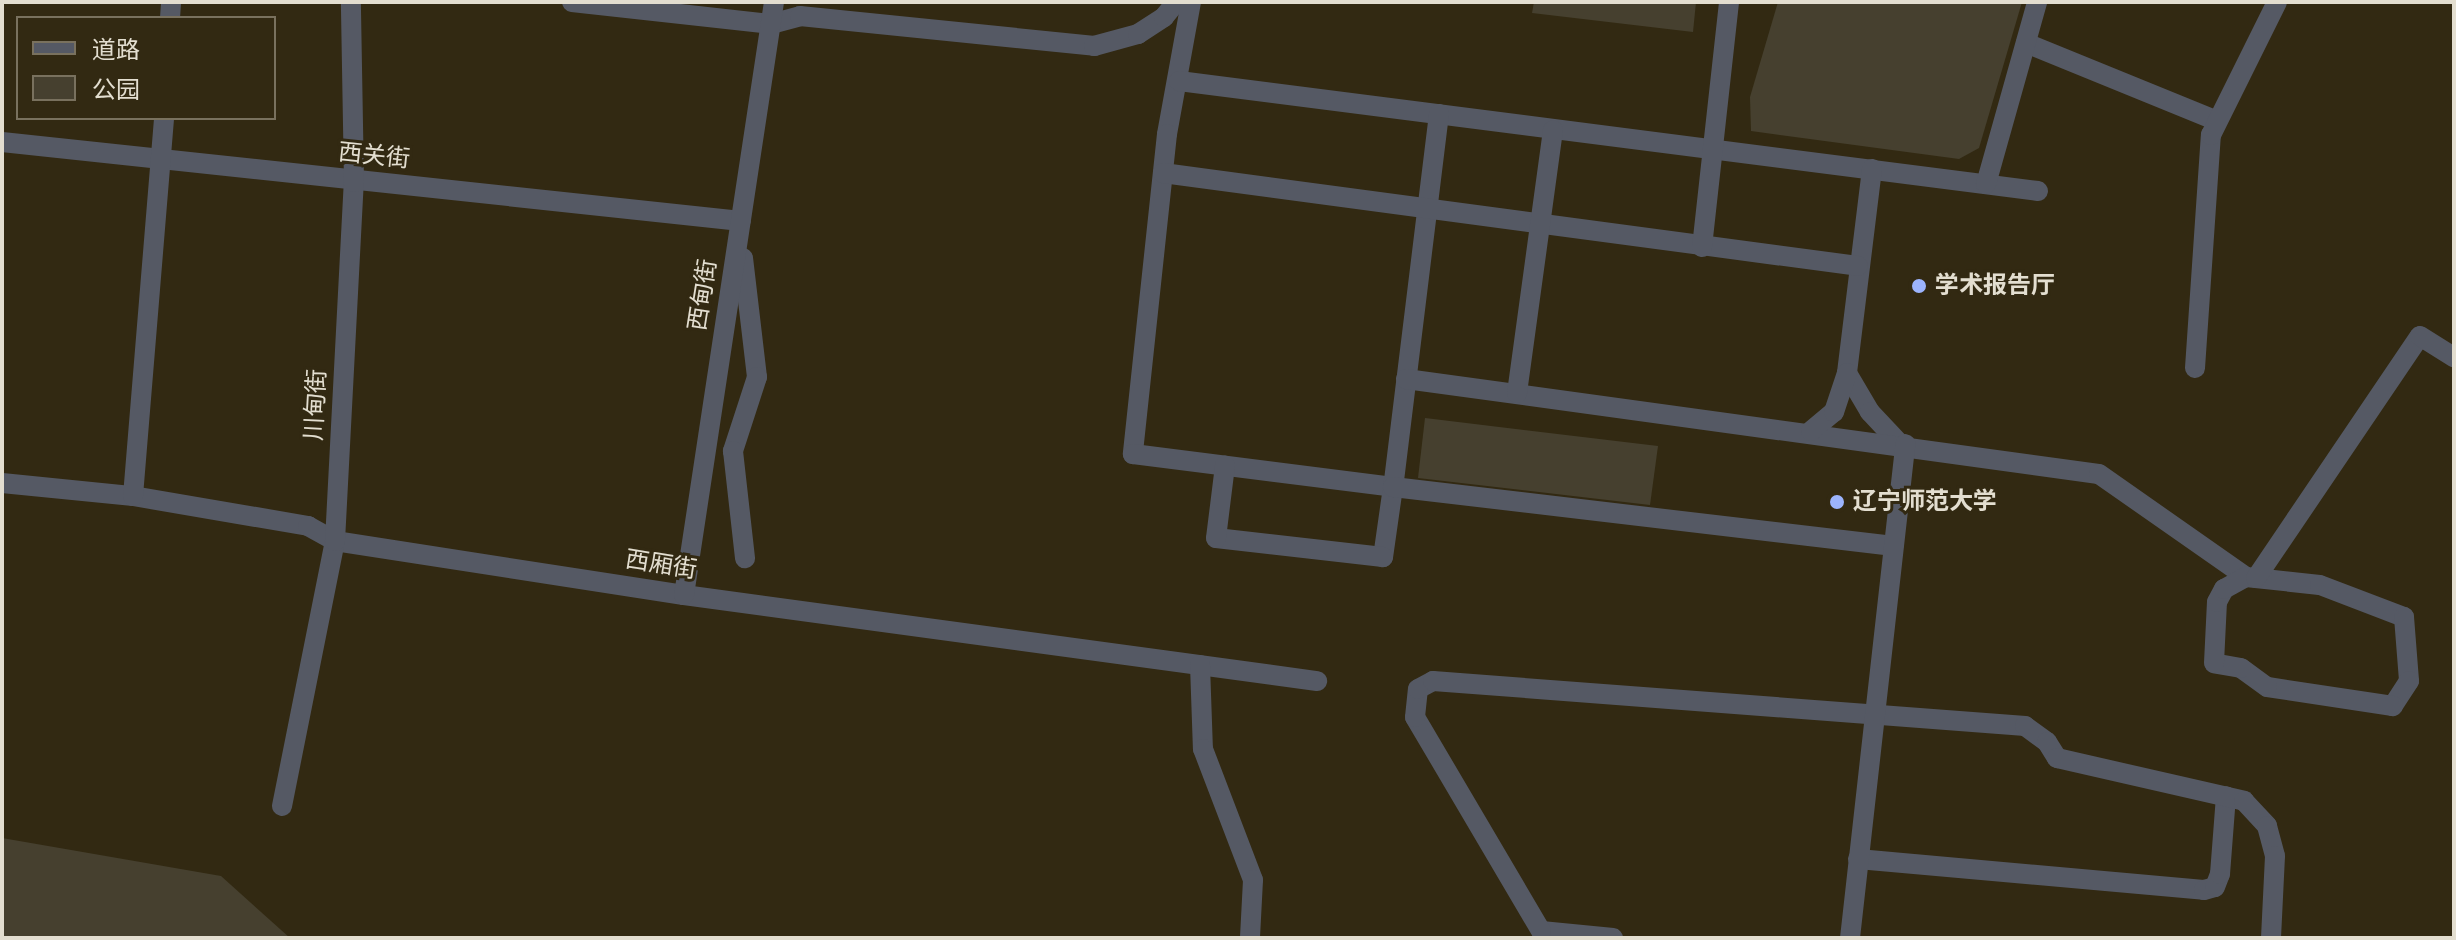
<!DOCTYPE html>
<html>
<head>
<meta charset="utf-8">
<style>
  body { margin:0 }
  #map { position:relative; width:2456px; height:940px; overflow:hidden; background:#322912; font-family:"Nunito Sans","Noto Sans SC",sans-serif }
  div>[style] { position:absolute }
  .green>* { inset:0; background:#46402f }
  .minor>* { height:20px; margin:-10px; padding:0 10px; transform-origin:10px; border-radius:10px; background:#555964 }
  .dots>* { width:22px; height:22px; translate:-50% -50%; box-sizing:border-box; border:4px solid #322912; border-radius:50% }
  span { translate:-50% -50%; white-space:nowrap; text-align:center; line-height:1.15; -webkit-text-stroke:6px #322912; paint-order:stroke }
  .street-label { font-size:24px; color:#e3ded0 }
  .poi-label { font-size:24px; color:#e3ded0; font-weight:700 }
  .left { translate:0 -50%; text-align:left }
  .frame { position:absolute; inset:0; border:4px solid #e3ded0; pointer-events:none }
  .legend { position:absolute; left:16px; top:16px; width:260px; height:104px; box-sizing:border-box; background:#322912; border:2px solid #79715e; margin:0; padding:10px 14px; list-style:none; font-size:24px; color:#e3ded0 }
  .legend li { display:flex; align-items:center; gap:16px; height:40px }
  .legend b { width:40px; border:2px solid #79715e }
</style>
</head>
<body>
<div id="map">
  <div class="green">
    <i style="clip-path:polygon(1534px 2px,1696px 2px,1693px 32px,1532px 13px)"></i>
    <i style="clip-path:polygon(1778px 2px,2022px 2px,1979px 148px,1959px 159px,1751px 131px,1750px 97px)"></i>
    <i style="clip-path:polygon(1425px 418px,1658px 446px,1650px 505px,1418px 478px)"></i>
    <i style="clip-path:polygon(2px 838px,221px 876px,290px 938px,2px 938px)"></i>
  </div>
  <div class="minor">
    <i style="left:572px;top:2px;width:200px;rotate:6.3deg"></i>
    <i style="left:771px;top:24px;width:30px;rotate:-15deg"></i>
    <i style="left:800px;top:16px;width:296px;rotate:5.8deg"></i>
    <i style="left:1094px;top:46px;width:46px;rotate:-15.3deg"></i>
    <i style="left:1138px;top:34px;width:31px;rotate:-33deg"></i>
    <i style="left:1164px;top:17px;width:19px;rotate:-51deg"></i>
    <i style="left:1191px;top:2px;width:134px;rotate:100.3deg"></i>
    <i style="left:1167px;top:134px;width:322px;rotate:96.1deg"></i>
    <i style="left:1133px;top:454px;width:262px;rotate:7.2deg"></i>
    <i style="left:1393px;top:487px;width:71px;rotate:98.1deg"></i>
    <i style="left:1383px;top:557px;width:168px;rotate:-173.5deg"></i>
    <i style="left:1216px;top:538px;width:73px;rotate:-82.9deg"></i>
    <i style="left:170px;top:18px;width:16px;rotate:-86deg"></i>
    <i style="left:2026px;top:43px;width:206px;rotate:22.2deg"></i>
    <i style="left:1179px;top:81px;width:866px;rotate:7.3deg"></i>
    <i style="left:1439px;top:114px;width:376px;rotate:97deg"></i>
    <i style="left:1393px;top:487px;width:504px;rotate:6.72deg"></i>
    <i style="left:2px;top:142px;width:743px;rotate:6.1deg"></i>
    <i style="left:1872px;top:169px;width:206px;rotate:97deg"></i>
    <i style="left:1847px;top:373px;width:45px;rotate:59.5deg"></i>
    <i style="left:1870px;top:412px;width:42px;rotate:46.9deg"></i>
    <i style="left:1163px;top:173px;width:701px;rotate:7.62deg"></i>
    <i style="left:1986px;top:184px;width:189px;rotate:-74.3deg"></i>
    <i style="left:1702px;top:247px;width:246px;rotate:-83.7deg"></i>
    <i style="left:743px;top:258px;width:120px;rotate:83.3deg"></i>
    <i style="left:757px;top:377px;width:78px;rotate:108deg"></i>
    <i style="left:733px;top:451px;width:108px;rotate:83.6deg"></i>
    <i style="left:2195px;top:368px;width:234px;rotate:-86.1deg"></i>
    <i style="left:2211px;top:135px;width:148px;rotate:-63.6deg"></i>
    <i style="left:1406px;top:379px;width:699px;rotate:7.81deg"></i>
    <i style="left:2099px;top:474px;width:179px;rotate:35deg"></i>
    <i style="left:2246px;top:577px;width:74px;rotate:6.2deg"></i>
    <i style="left:2320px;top:585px;width:90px;rotate:20.9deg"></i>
    <i style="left:2404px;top:617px;width:64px;rotate:85.5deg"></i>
    <i style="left:2409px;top:681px;width:30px;rotate:123deg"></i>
    <i style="left:2393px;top:706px;width:127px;rotate:-171.4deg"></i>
    <i style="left:2267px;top:687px;width:32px;rotate:-144deg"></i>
    <i style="left:2241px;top:668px;width:27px;rotate:-170deg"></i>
    <i style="left:2214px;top:663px;width:61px;rotate:-87.2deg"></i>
    <i style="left:2217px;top:602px;width:15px;rotate:-62deg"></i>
    <i style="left:2224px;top:589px;width:25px;rotate:-29deg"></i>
    <i style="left:1517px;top:393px;width:265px;rotate:-82.2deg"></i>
    <i style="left:1811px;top:431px;width:30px;rotate:-40deg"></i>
    <i style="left:1834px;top:412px;width:41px;rotate:-71.6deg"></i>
    <i style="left:2px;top:483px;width:132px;rotate:5.7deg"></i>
    <i style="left:133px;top:496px;width:178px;rotate:9.7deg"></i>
    <i style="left:308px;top:526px;width:31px;rotate:29deg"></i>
    <i style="left:335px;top:541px;width:353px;rotate:8.8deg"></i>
    <i style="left:684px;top:595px;width:639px;rotate:7.74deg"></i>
    <i style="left:133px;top:496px;width:379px;rotate:-85.3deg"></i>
    <i style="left:2256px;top:578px;width:292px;rotate:-55.9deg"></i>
    <i style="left:2420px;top:336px;width:40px;rotate:32deg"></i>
    <i style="left:684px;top:595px;width:600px;rotate:-81.37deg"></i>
    <i style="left:1200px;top:665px;width:84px;rotate:88deg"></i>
    <i style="left:1203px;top:749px;width:140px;rotate:69.1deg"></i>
    <i style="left:1253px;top:880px;width:58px;rotate:93deg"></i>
    <i style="left:282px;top:806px;width:270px;rotate:-78.7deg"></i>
    <i style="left:335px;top:541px;width:360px;rotate:-87deg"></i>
    <i style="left:354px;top:182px;width:180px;rotate:-91deg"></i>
    <i style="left:1858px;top:859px;width:347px;rotate:5.1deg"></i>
    <i style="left:2204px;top:890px;width:11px;rotate:-15deg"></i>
    <i style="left:2215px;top:887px;width:14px;rotate:-69deg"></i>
    <i style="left:2220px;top:874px;width:78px;rotate:-85.6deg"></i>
    <i style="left:1613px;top:938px;width:72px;rotate:-174.4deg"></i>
    <i style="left:1541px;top:931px;width:248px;rotate:-120.5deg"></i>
    <i style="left:1415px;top:717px;width:28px;rotate:-84deg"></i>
    <i style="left:1418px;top:689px;width:17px;rotate:-28deg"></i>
    <i style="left:1433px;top:681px;width:594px;rotate:4.35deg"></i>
    <i style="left:2025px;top:726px;width:27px;rotate:36deg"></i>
    <i style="left:2047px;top:742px;width:19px;rotate:58deg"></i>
    <i style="left:2057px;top:758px;width:192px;rotate:12.9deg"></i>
    <i style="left:2244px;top:801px;width:34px;rotate:47deg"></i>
    <i style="left:2267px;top:826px;width:31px;rotate:75deg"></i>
    <i style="left:2275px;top:856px;width:82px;rotate:92.8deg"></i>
    <i style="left:1850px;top:938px;width:497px;rotate:-83.6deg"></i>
  </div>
  <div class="dots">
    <i style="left:1919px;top:286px;background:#9cb4fd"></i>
    <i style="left:1837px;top:502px;background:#9cb4fd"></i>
  </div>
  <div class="street-label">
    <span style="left:374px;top:156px;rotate:6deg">西关街</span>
    <span style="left:703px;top:295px;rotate:-81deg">西甸街</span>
    <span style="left:316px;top:405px;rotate:-87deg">川甸街</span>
    <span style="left:661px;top:565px;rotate:9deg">西厢街</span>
  </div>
  <div class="poi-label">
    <span class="left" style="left:1935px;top:286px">学术报告厅</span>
    <span class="left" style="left:1853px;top:502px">辽宁师范大学</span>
  </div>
  <div class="frame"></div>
  <ul class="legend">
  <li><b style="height:10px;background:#555964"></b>道路</li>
  <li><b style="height:22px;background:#46402f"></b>公园</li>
  </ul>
</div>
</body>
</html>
